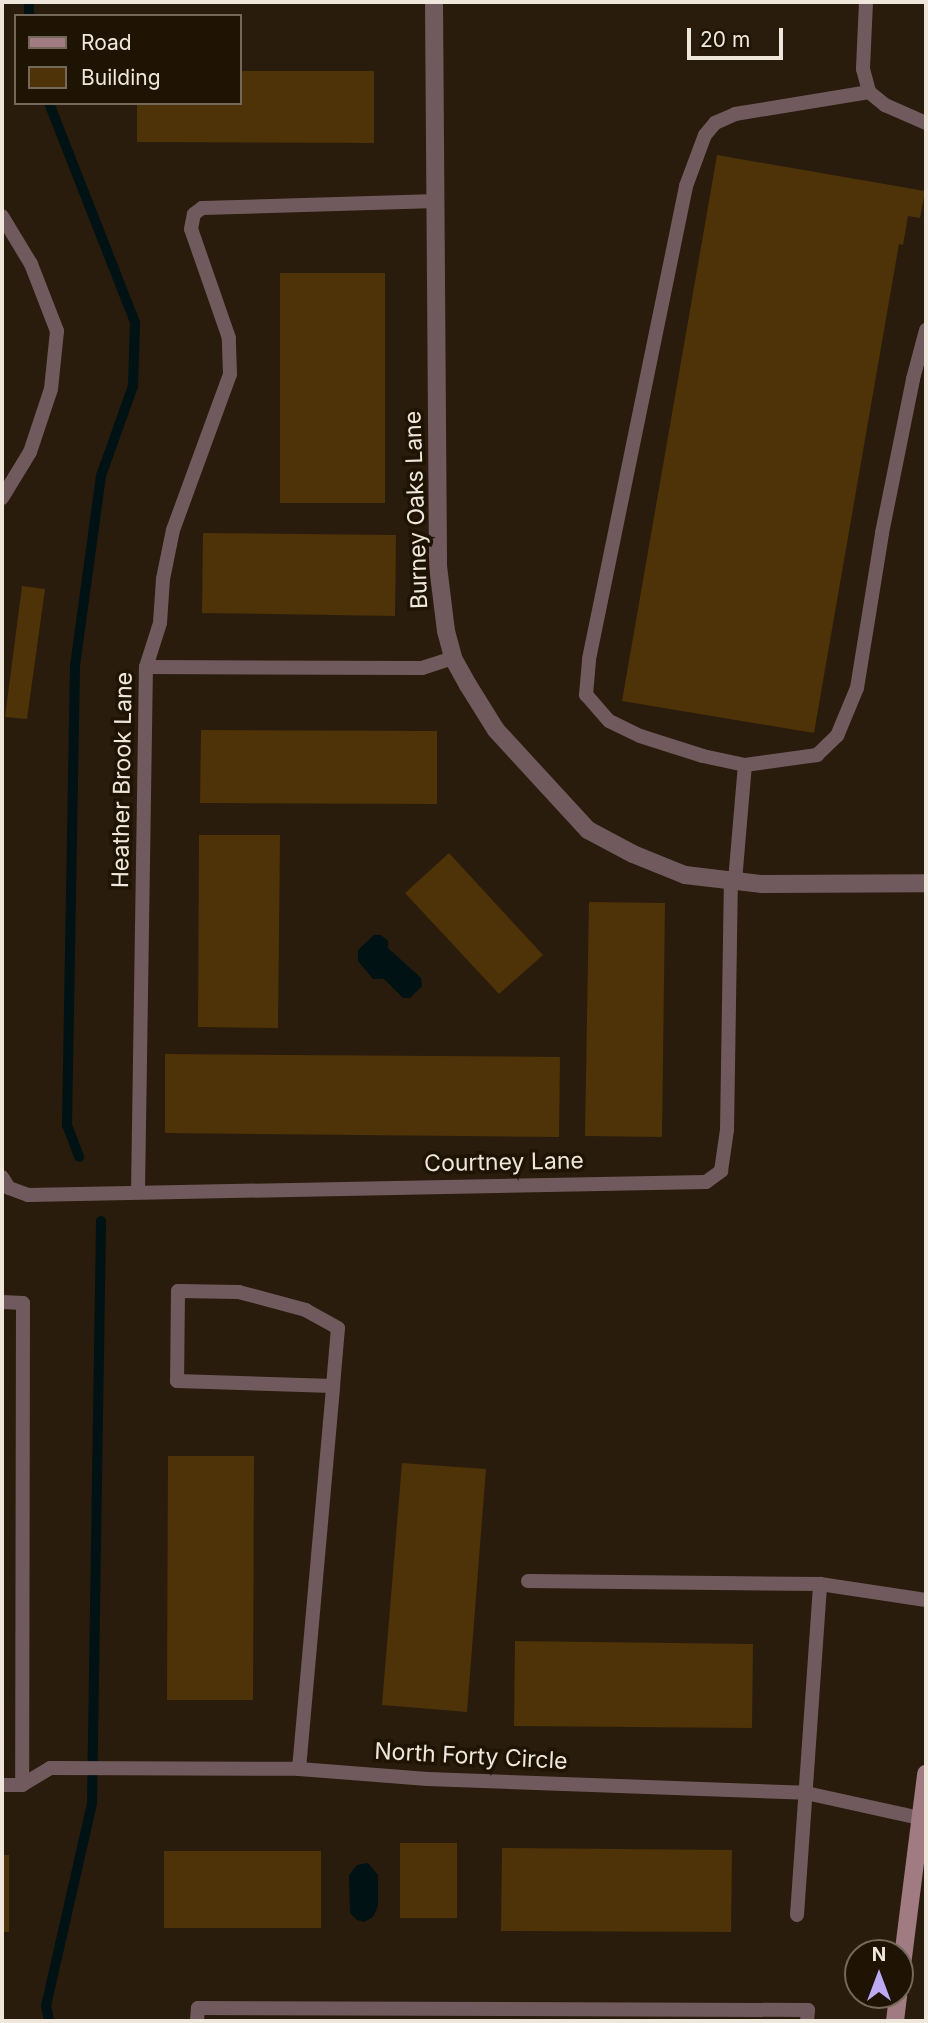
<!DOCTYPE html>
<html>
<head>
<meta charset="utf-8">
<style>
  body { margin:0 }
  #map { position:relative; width:928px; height:2023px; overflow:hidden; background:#291c0c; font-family:Inter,sans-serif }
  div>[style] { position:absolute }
  .water>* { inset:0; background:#011215 }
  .stream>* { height:10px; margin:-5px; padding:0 5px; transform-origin:5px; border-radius:5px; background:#011215 }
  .building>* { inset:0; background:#4e3208 }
  .service>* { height:14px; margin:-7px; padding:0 7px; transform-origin:7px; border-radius:7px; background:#715a5e }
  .minor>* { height:18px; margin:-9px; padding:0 9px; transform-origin:9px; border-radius:9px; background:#715a5e }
  .secondary>* { height:18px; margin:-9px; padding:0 9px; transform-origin:9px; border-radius:9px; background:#a07c82 }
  span { translate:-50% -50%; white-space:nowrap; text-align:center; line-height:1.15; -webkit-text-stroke:7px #1f1304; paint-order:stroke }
  .street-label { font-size:23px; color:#f0e7dc }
  .frame { position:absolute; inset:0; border:4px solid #f0e7dc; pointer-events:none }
  .legend { position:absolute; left:14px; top:14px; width:228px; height:91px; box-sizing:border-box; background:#1f1304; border:2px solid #73685a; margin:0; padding:9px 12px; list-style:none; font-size:21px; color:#f0e7dc }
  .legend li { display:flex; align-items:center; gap:14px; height:35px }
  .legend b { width:35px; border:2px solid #73685a }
  .north { position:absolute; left:844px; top:1939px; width:70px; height:70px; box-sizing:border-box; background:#1f1304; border:2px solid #73685a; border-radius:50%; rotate:0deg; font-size:19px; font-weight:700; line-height:28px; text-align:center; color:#f0e7dc }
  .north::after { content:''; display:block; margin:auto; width:24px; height:32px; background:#bcaaf5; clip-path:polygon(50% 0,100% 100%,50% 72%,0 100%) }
  .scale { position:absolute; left:687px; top:28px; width:96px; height:32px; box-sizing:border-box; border:4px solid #f0e7dc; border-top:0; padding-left:9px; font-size:21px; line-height:24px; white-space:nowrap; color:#f0e7dc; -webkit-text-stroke:5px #1f1304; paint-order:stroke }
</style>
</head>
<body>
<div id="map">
  <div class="water">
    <i style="clip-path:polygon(374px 935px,381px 935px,388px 941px,388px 948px,421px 978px,422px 986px,410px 998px,403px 998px,384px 979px,373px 979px,358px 961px,358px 950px)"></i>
    <i style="clip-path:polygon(368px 1863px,378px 1875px,378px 1906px,373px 1917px,364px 1922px,357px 1920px,350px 1913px,349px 1875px,357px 1865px)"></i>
  </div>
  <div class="stream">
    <i style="left:29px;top:16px;width:14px;rotate:-90deg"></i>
    <i style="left:49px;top:103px;width:236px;rotate:68.6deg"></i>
    <i style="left:135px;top:323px;width:63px;rotate:91.8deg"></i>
    <i style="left:133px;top:386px;width:96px;rotate:109.6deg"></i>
    <i style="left:101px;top:476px;width:191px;rotate:97.8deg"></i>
    <i style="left:75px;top:665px;width:460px;rotate:91deg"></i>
    <i style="left:67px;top:1125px;width:34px;rotate:69deg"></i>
    <i style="left:49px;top:2021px;width:15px;rotate:-101deg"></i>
    <i style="left:46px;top:2006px;width:208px;rotate:-77.2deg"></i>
    <i style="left:92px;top:1803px;width:582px;rotate:-89.11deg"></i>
  </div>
  <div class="building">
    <i style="clip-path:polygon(240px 71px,374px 71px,374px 143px,137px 142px,137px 103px,240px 103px)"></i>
    <i style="clip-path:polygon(717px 155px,925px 191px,920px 218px,908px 216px,903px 245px,899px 244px,814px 733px,622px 701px)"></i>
    <i style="clip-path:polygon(280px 273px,385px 273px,385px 503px,280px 503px)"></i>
    <i style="clip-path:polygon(203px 533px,396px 535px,395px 616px,202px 613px)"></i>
    <i style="clip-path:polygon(22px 586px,45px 589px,27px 719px,5px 717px)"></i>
    <i style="clip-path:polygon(201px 730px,437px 731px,437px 804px,200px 803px)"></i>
    <i style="clip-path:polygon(199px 835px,280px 835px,278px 1028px,198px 1027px)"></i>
    <i style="clip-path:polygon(449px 853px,543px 955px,499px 994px,405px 893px)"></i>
    <i style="clip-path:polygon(589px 902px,665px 903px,662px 1137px,585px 1136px)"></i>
    <i style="clip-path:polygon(165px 1054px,560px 1057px,559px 1137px,165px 1133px)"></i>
    <i style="clip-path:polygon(168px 1456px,254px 1456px,253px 1700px,167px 1700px)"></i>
    <i style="clip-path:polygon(402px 1463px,486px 1469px,467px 1712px,382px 1705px)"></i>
    <i style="clip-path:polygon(515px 1641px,753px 1644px,752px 1728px,514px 1726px)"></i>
    <i style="clip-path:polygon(400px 1843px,457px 1843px,457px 1918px,400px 1918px)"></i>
    <i style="clip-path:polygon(502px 1848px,732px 1850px,731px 1932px,501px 1931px)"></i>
    <i style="clip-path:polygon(164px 1851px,321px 1851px,321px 1928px,164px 1928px)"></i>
    <i style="clip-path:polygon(2px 1855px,9px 1855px,9px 1932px,2px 1932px)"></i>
  </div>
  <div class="service">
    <i style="left:866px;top:2px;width:67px;rotate:92.6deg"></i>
    <i style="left:863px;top:69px;width:24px;rotate:75deg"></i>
    <i style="left:869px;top:92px;width:21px;rotate:39deg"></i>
    <i style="left:885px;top:105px;width:45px;rotate:23.7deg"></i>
    <i style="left:2px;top:216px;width:56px;rotate:58.9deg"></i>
    <i style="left:31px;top:264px;width:72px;rotate:68.8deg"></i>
    <i style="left:57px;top:331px;width:58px;rotate:95.9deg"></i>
    <i style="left:51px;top:389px;width:66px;rotate:108.4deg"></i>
    <i style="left:30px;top:452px;width:54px;rotate:121.3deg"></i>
    <i style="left:146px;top:667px;width:276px;rotate:0.2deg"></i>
    <i style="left:422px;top:668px;width:33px;rotate:-18deg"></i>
    <i style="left:745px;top:765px;width:43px;rotate:-167.9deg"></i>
    <i style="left:703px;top:756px;width:66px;rotate:-162.4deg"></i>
    <i style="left:640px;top:736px;width:34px;rotate:-154deg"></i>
    <i style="left:609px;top:721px;width:35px;rotate:-131deg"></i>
    <i style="left:586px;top:695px;width:36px;rotate:-85deg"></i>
    <i style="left:589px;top:659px;width:483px;rotate:-78.4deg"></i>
    <i style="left:686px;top:186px;width:54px;rotate:-69.6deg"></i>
    <i style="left:705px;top:135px;width:16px;rotate:-50deg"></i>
    <i style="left:715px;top:123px;width:22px;rotate:-24deg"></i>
    <i style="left:735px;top:114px;width:136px;rotate:-9.3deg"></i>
    <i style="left:735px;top:881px;width:116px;rotate:-85.1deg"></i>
    <i style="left:745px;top:765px;width:73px;rotate:-7.9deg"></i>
    <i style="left:817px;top:755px;width:28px;rotate:-44deg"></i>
    <i style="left:837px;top:736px;width:52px;rotate:-67.4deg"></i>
    <i style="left:857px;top:688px;width:157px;rotate:-80.8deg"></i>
    <i style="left:882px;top:533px;width:157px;rotate:-78.6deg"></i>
    <i style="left:913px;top:379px;width:51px;rotate:-75.1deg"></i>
    <i style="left:2px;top:1177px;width:13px;rotate:58deg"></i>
    <i style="left:9px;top:1188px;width:20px;rotate:20deg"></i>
    <i style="left:28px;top:1195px;width:678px;rotate:-1.1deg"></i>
    <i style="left:706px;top:1182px;width:19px;rotate:-36deg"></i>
    <i style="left:721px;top:1171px;width:41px;rotate:-81.7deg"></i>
    <i style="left:727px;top:1130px;width:249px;rotate:-89.1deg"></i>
    <i style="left:138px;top:1191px;width:524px;rotate:-89.13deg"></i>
    <i style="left:146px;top:667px;width:46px;rotate:-72.3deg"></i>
    <i style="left:160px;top:623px;width:44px;rotate:-86.1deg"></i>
    <i style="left:163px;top:579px;width:50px;rotate:-78.5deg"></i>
    <i style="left:173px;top:530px;width:166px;rotate:-69.9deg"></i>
    <i style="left:230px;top:374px;width:36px;rotate:-92deg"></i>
    <i style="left:229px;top:338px;width:115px;rotate:-109.2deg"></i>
    <i style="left:191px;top:229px;width:15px;rotate:-79deg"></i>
    <i style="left:194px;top:214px;width:10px;rotate:-37deg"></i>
    <i style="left:202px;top:208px;width:235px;rotate:-1.7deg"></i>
    <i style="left:2px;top:1302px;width:21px;rotate:3deg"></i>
    <i style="left:23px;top:1303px;width:482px;rotate:90.1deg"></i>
    <i style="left:22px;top:1785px;width:20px;rotate:180deg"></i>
    <i style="left:528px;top:1581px;width:292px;rotate:0.6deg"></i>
    <i style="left:820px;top:1584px;width:107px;rotate:8.6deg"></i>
    <i style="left:299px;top:1769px;width:385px;rotate:-84.9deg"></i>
    <i style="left:333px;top:1386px;width:58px;rotate:-85.1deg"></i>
    <i style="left:338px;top:1328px;width:37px;rotate:-151deg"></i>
    <i style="left:306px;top:1310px;width:69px;rotate:-165deg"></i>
    <i style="left:239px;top:1292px;width:61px;rotate:-179.1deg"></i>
    <i style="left:178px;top:1291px;width:90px;rotate:90.6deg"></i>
    <i style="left:177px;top:1381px;width:156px;rotate:1.8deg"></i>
    <i style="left:22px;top:1785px;width:33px;rotate:-31deg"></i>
    <i style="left:50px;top:1768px;width:249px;rotate:0.2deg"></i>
    <i style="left:299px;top:1769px;width:129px;rotate:4.4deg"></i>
    <i style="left:428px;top:1779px;width:378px;rotate:2.1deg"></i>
    <i style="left:806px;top:1793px;width:117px;rotate:12.4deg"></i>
    <i style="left:797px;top:1915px;width:332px;rotate:-86deg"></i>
    <i style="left:197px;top:2021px;width:13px;rotate:-86deg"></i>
    <i style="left:198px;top:2008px;width:610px;rotate:0.19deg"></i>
    <i style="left:808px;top:2010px;width:11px;rotate:95deg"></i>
  </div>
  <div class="minor">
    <i style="left:434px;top:2px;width:564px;rotate:89.59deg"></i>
    <i style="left:438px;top:566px;width:65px;rotate:83deg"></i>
    <i style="left:446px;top:631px;width:28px;rotate:75deg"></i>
    <i style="left:453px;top:658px;width:31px;rotate:61deg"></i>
    <i style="left:468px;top:685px;width:53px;rotate:58.1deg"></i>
    <i style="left:496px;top:730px;width:136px;rotate:47.4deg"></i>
    <i style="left:588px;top:830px;width:51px;rotate:28.1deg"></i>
    <i style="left:633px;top:854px;width:56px;rotate:22deg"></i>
    <i style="left:685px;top:875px;width:78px;rotate:6.7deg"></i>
    <i style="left:762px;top:884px;width:164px;rotate:-0.3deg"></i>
  </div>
  <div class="secondary">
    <i style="left:900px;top:1981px;width:209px;rotate:-82.8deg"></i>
    <i style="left:895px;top:2021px;width:26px;rotate:-83deg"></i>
  </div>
  <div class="street-label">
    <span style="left:416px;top:510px;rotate:-92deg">Burney Oaks Lane</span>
    <span style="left:122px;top:780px;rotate:-89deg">Heather Brook Lane</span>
    <span style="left:504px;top:1162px;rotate:-1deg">Courtney Lane</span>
    <span style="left:471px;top:1756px;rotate:3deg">North Forty Circle</span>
  </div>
  <div class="frame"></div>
  <ul class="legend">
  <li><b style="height:9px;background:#a07c82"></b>Road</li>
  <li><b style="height:19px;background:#4e3208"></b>Building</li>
  </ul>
  <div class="north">N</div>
  <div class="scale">20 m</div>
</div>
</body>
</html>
